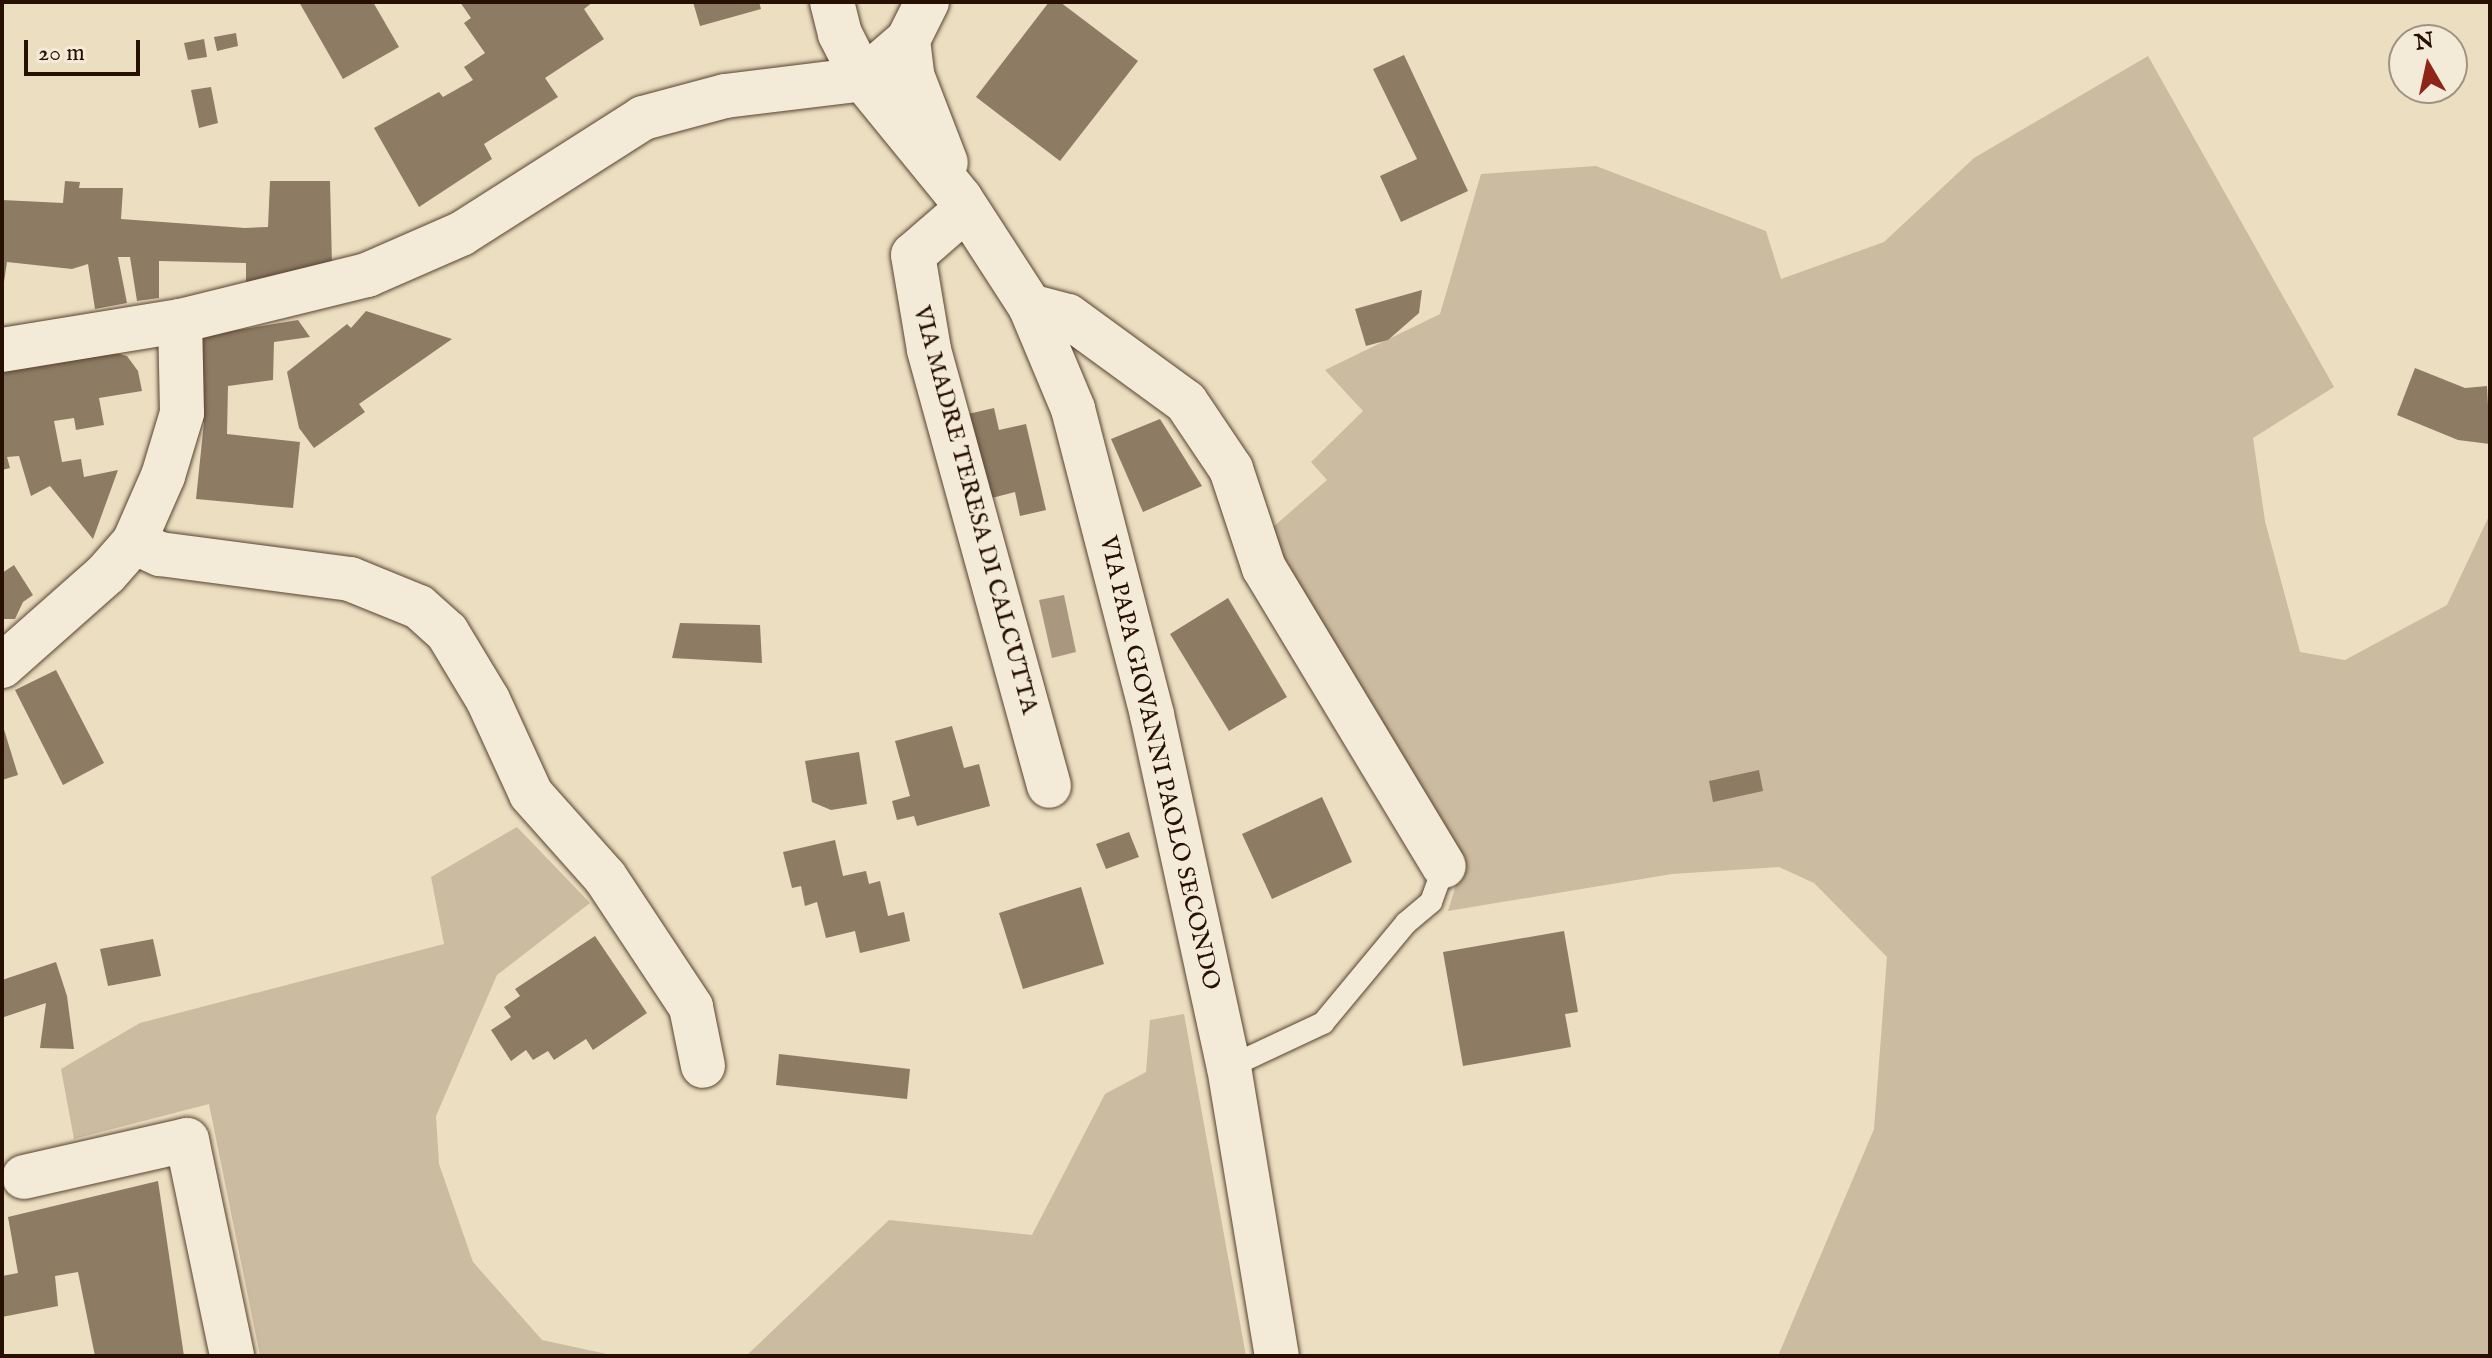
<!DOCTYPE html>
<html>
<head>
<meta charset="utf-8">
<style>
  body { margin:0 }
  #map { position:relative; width:2492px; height:1358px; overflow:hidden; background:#ecdec1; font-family:"IM FELL English",serif }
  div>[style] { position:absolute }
  .green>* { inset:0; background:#cbbba0 }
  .water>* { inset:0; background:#a9987f }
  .building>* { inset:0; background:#8d7b64 }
  .roads { filter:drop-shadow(0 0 2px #584430) drop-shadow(0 0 2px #584430) }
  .service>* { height:22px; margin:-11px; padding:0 11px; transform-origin:11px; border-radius:11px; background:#f3ead7 }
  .minor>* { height:44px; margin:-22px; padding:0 22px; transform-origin:22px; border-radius:22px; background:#f3ead7 }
  .secondary>* { height:44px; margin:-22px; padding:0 22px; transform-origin:22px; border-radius:22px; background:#f3ead7 }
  span { translate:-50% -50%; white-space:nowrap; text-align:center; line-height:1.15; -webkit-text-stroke:6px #f3ead7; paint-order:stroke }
  .street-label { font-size:24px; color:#271000 }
  .frame { position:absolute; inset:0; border:4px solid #271000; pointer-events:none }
  .north { position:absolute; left:2388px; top:24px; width:80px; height:80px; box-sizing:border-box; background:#f3ead7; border:2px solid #a19381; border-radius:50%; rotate:351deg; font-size:22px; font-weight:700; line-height:32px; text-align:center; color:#271000 }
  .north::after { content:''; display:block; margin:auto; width:28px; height:36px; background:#8f2418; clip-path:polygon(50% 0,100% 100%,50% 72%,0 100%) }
  .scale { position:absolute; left:24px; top:40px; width:116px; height:36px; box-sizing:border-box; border:4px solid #271000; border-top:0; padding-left:10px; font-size:24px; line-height:28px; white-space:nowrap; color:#271000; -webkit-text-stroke:6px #f3ead7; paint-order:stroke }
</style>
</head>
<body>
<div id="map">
  <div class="green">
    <i style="clip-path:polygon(2148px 56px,2334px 387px,2253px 438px,2265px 521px,2300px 652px,2345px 660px,2447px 605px,2490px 514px,2490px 1356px,1778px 1356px,1874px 1129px,1887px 957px,1814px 883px,1779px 867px,1672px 874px,1448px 911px,1462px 865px,1265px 534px,1327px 480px,1311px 462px,1363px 411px,1325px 370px,1440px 314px,1481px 174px,1596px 166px,1766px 231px,1781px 279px,1884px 242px,1974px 158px)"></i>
    <i style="clip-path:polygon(517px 827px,590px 903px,497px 975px,436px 1116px,439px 1164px,473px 1262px,542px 1340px,616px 1356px,260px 1356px,209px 1104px,74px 1139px,61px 1069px,140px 1023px,444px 944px,431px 877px)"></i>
    <i style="clip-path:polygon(1184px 1014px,1246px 1356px,746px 1356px,889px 1220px,1032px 1235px,1105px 1094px,1146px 1072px,1150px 1020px)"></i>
  </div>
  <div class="water">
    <i style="clip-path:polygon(1064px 595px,1076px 652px,1052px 658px,1039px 600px)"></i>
  </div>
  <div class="building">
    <i style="clip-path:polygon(299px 2px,373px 2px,399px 47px,343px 79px)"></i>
    <i style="clip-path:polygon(460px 2px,593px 2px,584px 9px,604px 39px,545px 78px,558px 97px,484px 144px,492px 159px,419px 207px,374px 128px,439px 92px,443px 97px,473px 80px,464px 67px,485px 53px,464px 23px,471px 18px)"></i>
    <i style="clip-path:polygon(693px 2px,759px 2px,761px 9px,700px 26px)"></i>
    <i style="clip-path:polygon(1049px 2px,1060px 2px,1138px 61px,1060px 161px,976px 97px)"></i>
    <i style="clip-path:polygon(236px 33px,238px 46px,217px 51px,214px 37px)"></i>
    <i style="clip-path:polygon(204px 39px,207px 57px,188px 60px,184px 43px)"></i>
    <i style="clip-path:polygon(1404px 55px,1468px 191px,1401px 222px,1380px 176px,1417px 159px,1373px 69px)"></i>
    <i style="clip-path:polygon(211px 87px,218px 123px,199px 128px,191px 90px)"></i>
    <i style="clip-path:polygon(65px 181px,80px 182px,79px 188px,123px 188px,121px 219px,245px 228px,268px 227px,270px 181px,330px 181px,332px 265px,246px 286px,246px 263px,159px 261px,159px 298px,137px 301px,130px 257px,118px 257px,127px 303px,95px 309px,88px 264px,72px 269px,7px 262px,2px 295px,2px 200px,63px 203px)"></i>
    <i style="clip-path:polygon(1422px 290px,1419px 313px,1388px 340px,1366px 346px,1355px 309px)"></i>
    <i style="clip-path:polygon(366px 311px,452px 339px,359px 404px,365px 412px,314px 448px,299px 428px,287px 372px,347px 324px,351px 328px)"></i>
    <i style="clip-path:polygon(298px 320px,310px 337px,274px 342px,273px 380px,228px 386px,227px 434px,300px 442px,293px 508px,196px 499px,204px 422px,193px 422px,195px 337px)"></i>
    <i style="clip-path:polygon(116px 353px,127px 356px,138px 371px,142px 391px,99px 398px,104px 425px,76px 430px,74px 418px,54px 421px,62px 462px,81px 459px,84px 477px,118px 470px,93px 539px,50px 486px,31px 496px,19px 456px,7px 457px,10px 468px,2px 470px,2px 372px)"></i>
    <i style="clip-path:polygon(2415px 368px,2465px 388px,2487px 386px,2490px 444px,2458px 440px,2397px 415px)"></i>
    <i style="clip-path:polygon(994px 408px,999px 430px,1026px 424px,1046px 510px,1020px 516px,1015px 492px,988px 499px,968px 414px)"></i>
    <i style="clip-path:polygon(1160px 419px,1202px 486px,1143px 512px,1111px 439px)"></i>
    <i style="clip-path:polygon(14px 565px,33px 595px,23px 602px,15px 619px,2px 619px,2px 573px)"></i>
    <i style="clip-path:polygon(1228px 598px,1287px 697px,1229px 731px,1170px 634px)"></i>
    <i style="clip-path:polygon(680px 623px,760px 625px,762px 663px,672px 658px)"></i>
    <i style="clip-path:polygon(56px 670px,104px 763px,63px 785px,15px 690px)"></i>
    <i style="clip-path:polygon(2px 723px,18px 775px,2px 780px)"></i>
    <i style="clip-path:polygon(952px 726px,964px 768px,979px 764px,990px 806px,917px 826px,914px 816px,897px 820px,892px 801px,910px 796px,895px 741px)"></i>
    <i style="clip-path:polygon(859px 752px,867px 804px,831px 810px,812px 802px,805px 761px)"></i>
    <i style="clip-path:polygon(1759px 770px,1763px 791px,1713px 802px,1709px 781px)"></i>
    <i style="clip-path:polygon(1322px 797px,1352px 862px,1272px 899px,1242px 834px)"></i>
    <i style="clip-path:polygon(1129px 832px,1139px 857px,1106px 869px,1096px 844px)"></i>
    <i style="clip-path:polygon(835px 840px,843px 876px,866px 871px,869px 884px,880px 881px,888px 916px,904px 912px,910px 941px,860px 953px,855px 931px,826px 938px,817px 902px,805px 906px,801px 886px,792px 888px,783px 852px)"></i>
    <i style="clip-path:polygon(1081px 887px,1104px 964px,1023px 989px,999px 913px)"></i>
    <i style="clip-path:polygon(1564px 931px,1578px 1012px,1565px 1014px,1571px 1047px,1463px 1066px,1443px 952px)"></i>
    <i style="clip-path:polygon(595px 936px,647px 1013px,593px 1050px,586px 1039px,554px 1060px,548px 1051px,533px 1060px,526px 1050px,511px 1061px,491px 1030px,511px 1017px,504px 1007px,520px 996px,515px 989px)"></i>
    <i style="clip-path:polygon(153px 939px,161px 976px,108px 986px,100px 949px)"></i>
    <i style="clip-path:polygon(56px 962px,67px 996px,74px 1049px,40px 1048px,46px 1003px,4px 1017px,2px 1010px,2px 980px)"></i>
    <i style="clip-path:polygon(779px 1054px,910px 1069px,907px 1099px,776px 1085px)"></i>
    <i style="clip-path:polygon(158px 1181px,184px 1356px,95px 1356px,78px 1272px,55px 1276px,58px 1306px,2px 1317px,2px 1276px,18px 1273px,8px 1217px)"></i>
  </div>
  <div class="roads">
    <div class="service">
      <i style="left:1229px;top:1067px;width:104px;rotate:-25.1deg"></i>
      <i style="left:1323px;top:1023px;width:130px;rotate:-50.3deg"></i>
      <i style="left:1406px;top:923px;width:33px;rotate:-40deg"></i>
      <i style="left:1431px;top:902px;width:38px;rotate:-70deg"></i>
    </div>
    <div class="minor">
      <i style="left:966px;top:209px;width:70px;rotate:139deg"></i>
      <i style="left:913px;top:255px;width:96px;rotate:80.4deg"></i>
      <i style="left:929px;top:350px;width:452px;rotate:74.6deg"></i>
      <i style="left:1030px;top:306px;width:39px;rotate:15deg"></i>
      <i style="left:1068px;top:316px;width:146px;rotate:36.1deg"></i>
      <i style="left:1186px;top:402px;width:81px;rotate:56.1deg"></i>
      <i style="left:1231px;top:469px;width:104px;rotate:71.6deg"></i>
      <i style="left:1264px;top:568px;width:348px;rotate:58.9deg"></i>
      <i style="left:2px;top:350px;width:180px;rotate:-9.3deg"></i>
      <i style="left:180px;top:321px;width:193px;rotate:-13.8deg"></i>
      <i style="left:367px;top:275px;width:103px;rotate:-23.6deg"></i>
      <i style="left:461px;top:234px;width:216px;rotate:-32.5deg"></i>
      <i style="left:643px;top:118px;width:85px;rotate:-15deg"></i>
      <i style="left:725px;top:96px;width:139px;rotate:-7deg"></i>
      <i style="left:863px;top:79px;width:60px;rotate:-40.9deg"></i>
      <i style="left:134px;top:542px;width:29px;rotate:25deg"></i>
      <i style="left:160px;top:554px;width:192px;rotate:7.5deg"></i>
      <i style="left:350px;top:579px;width:74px;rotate:22.1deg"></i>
      <i style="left:419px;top:607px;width:38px;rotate:42deg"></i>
      <i style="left:447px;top:632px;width:79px;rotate:58.9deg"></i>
      <i style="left:488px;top:700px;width:103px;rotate:65.4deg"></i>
      <i style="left:531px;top:794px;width:111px;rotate:48.3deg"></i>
      <i style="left:605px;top:877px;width:156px;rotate:56.5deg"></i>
      <i style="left:691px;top:1007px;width:60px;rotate:78.5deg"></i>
      <i style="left:2px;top:666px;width:139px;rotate:-41.5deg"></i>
      <i style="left:106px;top:574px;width:43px;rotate:-48.8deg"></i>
      <i style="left:134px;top:542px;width:72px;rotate:-66.3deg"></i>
      <i style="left:163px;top:476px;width:66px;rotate:-73.2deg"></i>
      <i style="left:182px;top:413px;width:92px;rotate:-91.2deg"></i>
      <i style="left:24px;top:1177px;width:167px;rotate:-12.8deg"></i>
      <i style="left:187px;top:1140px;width:221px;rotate:78.2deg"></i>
    </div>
    <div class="secondary">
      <i style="left:832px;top:2px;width:33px;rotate:76deg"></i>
      <i style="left:840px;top:34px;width:51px;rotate:62.9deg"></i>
      <i style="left:863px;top:79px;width:154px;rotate:50.8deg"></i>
      <i style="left:960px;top:198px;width:129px;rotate:57.1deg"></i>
      <i style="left:1030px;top:306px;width:112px;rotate:67.3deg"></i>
      <i style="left:1073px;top:409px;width:316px;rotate:75.5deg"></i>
      <i style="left:1152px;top:715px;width:360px;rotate:77.7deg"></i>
      <i style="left:1229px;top:1067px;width:293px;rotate:80.6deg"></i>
      <i style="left:927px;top:2px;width:42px;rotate:116.6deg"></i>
      <i style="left:908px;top:40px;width:35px;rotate:83deg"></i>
      <i style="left:912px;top:75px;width:94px;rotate:68.9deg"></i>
    </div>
  </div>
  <div class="street-label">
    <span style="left:975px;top:510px;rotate:75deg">VIA MADRE TERESA DI CALCUTTA</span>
    <span style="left:1159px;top:763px;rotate:77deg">VIA PAPA GIOVANNI PAOLO SECONDO</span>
  </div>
  <div class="frame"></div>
  <div class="north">N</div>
  <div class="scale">20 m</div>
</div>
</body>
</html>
